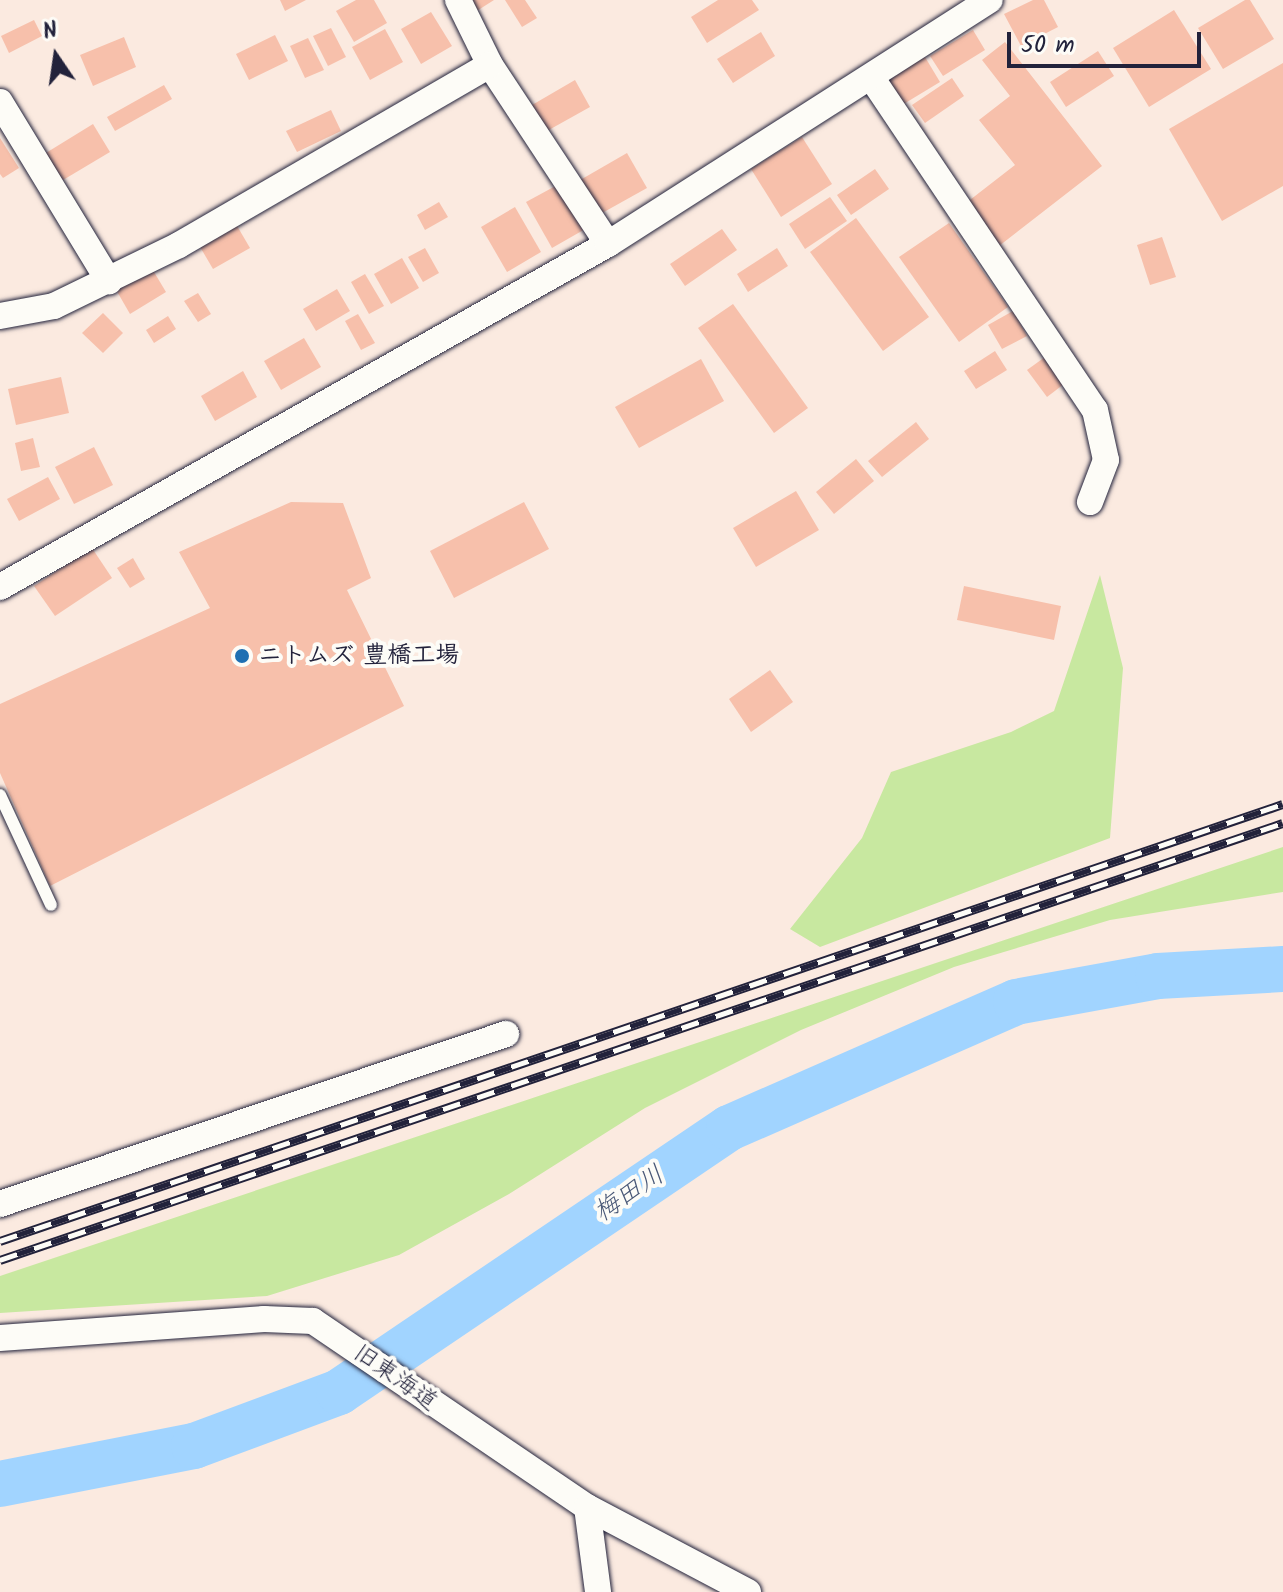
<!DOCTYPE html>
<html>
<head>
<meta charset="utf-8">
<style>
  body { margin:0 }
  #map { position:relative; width:1283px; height:1592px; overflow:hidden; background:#fbeae0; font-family:Kalam,"Klee One",sans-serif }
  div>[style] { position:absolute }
  .green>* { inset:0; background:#c8e8a0 }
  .river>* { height:46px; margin:-23px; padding:0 23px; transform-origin:23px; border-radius:23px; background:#a1d4ff }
  .building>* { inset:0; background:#f7c0ab }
  .roads { filter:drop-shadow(0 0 2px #22223b) drop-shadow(0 0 2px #22223b) }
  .lane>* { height:12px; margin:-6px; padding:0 6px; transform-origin:6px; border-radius:6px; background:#fdfcf7 }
  .street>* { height:26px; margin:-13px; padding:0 13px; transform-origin:13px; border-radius:13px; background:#fdfcf7 }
  .rail>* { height:9px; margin-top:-4.5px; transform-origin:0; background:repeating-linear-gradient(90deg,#fdfcf7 0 18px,#22223b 0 36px); box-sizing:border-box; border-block:2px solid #22223b }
  .dots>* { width:22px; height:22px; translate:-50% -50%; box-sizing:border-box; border:4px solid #fdfcf7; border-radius:50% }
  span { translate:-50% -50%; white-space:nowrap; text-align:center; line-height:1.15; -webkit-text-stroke:8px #fdfcf7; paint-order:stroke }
  .poi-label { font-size:24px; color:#22223b; font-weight:700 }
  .left { translate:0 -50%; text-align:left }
  .street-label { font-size:24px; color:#22223b }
  .water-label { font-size:26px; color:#485776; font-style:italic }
  .north { position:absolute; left:16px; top:16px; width:80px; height:80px; -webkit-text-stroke:6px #fdfcf7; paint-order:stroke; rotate:347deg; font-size:22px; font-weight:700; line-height:32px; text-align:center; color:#22223b }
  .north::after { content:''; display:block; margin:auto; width:28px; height:36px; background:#22223b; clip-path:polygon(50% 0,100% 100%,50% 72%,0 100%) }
  .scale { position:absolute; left:1007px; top:32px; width:194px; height:36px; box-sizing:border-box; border:4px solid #22223b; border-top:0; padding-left:10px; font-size:24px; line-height:28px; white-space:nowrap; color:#22223b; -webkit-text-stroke:6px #fdfcf7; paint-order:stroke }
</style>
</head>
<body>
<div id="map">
  <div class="green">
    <i style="clip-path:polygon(1100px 575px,1123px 668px,1110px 838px,820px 947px,790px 929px,862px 838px,891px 772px,1011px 732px,1054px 711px)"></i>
    <i style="clip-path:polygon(1283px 847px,1283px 892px,1110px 920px,954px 967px,801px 1030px,645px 1108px,509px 1194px,399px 1255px,267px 1296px,0 1313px,0 1276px)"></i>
  </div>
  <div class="river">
    <i style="left:0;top:1484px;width:198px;rotate:-11.1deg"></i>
    <i style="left:194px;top:1446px;width:155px;rotate:-20.4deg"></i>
    <i style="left:339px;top:1392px;width:471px;rotate:-34.1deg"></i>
    <i style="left:729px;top:1128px;width:313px;rotate:-23.7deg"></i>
    <i style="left:1016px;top:1002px;width:144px;rotate:-10.4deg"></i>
    <i style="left:1158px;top:976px;width:125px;rotate:-3.2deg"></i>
  </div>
  <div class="building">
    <i style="clip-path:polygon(280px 0,306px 0,285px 11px)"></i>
    <i style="clip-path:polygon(356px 0,374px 0,387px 23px,354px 42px,336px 11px)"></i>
    <i style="clip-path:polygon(463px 0,494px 0,472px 14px)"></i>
    <i style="clip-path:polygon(505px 0,525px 0,537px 18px,522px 27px)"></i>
    <i style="clip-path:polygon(718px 0,752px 0,759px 10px,707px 43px,691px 17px)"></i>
    <i style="clip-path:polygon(1033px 0,1044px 0,1058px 27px,1021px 46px,1004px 14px)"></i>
    <i style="clip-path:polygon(1245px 0,1250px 0,1274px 39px,1223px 69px,1198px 28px)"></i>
    <i style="clip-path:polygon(1174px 10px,1211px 69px,1149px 107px,1113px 48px)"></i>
    <i style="clip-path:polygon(431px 12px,452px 46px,421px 64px,401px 29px)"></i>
    <i style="clip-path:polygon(34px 20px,42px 36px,9px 53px,1px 36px)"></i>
    <i style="clip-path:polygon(331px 28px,346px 57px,328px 66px,313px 36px)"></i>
    <i style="clip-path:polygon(385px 29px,403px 62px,370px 80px,352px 47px)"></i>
    <i style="clip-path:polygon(973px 30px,985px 50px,943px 76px,930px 56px)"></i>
    <i style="clip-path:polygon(761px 32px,775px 56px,733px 83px,717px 59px)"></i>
    <i style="clip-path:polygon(275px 35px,288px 61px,249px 80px,236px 54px)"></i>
    <i style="clip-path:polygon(124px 37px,136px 67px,93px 86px,80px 55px)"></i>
    <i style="clip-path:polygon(308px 38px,324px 70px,305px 78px,290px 46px)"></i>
    <i style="clip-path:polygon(1005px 42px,1102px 166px,999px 246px,966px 203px,1015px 165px,979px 120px,1010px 96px,982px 60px)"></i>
    <i style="clip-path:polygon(1098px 51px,1114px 76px,1066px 107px,1050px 82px)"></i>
    <i style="clip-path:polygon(925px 57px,940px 82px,902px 105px,887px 79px)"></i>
    <i style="clip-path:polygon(1283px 63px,1283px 186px,1222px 221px,1169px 129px)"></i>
    <i style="clip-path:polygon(952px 78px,964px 96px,925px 123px,912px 105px)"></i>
    <i style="clip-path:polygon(575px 80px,590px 107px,547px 131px,532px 105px)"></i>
    <i style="clip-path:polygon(164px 85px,172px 99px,115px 131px,107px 117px)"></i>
    <i style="clip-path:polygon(331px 110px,341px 131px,297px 152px,286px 131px)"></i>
    <i style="clip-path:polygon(93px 124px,110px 152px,58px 183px,41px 156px)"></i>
    <i style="clip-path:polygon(802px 137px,832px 184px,781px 217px,751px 169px)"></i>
    <i style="clip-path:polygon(0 138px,19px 168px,3px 178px,0 174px)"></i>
    <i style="clip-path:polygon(627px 153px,647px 188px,595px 217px,575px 183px)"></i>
    <i style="clip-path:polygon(875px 169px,889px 189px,851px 215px,837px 195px)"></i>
    <i style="clip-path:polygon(561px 183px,587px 228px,552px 248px,526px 202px)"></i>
    <i style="clip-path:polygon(830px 197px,847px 221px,805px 249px,789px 224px)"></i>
    <i style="clip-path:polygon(439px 202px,448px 217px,425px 230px,417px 215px)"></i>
    <i style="clip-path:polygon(515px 207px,541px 252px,507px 272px,481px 227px)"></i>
    <i style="clip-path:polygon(856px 218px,929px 317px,883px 351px,810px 252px)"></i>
    <i style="clip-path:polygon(233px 219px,250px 248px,213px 269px,196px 240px)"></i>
    <i style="clip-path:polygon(949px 223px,1008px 307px,959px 342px,899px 257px)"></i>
    <i style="clip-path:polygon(722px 229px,737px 250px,685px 286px,670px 264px)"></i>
    <i style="clip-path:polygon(1162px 237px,1176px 277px,1150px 285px,1137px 245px)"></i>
    <i style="clip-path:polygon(425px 248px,439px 273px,423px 282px,408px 257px)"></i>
    <i style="clip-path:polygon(777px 248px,788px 266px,748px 292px,737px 274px)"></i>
    <i style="clip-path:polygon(402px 258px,419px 288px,391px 304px,374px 274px)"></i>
    <i style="clip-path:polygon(151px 267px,166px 292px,130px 314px,115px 288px)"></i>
    <i style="clip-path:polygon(365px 274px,384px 306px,369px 314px,351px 282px)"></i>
    <i style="clip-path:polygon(337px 289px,350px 311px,316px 331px,303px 309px)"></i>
    <i style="clip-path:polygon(198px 293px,211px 314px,198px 322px,184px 301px)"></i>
    <i style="clip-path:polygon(733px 304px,808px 408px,774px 433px,698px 328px)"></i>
    <i style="clip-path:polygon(1013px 311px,1027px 336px,1002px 349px,988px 325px)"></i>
    <i style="clip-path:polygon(103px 313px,123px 333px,103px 353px,82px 333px)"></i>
    <i style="clip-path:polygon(358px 314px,375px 343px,361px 350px,345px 321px)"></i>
    <i style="clip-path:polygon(168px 316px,176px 329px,154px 343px,146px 330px)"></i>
    <i style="clip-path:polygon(304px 338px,321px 367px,281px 390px,264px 361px)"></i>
    <i style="clip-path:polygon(995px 351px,1007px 370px,976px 389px,964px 371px)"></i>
    <i style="clip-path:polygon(1045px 357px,1064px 384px,1047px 397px,1027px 370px)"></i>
    <i style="clip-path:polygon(701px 359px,724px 401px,639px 448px,615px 407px)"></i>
    <i style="clip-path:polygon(243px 371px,257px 397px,215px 421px,201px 396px)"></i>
    <i style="clip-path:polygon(61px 377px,69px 413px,16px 425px,8px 389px)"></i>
    <i style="clip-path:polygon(916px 422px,929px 439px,882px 477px,868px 461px)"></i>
    <i style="clip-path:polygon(33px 438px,40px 467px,21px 471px,15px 443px)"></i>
    <i style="clip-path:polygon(94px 447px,113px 485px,74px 504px,55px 467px)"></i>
    <i style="clip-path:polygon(856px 459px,874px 481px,834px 514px,816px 492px)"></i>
    <i style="clip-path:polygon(48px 477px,60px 499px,19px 521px,7px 499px)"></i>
    <i style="clip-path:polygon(796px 491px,819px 530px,756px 567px,733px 528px)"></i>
    <i style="clip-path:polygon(291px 502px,343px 503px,371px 578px,347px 590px,404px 706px,50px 886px,0 773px,0 704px,210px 608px,179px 552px)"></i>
    <i style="clip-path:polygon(524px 502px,549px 549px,454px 598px,430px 551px)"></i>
    <i style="clip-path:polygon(92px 548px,112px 578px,55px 616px,34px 586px)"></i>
    <i style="clip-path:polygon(133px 558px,145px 579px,130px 588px,117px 568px)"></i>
    <i style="clip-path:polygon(964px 586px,1061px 606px,1054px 640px,957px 620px)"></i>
    <i style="clip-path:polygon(770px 670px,793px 702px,751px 732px,729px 699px)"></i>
  </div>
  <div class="roads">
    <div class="lane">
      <i style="left:0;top:795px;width:121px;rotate:65.1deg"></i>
    </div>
    <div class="street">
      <i style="left:458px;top:0;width:72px;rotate:63.8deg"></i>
      <i style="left:490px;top:65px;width:214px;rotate:56.6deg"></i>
      <i style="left:871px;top:77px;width:401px;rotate:56.1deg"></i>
      <i style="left:1095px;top:410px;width:51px;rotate:77.6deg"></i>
      <i style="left:1106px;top:460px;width:45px;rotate:110.9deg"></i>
      <i style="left:0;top:102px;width:210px;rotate:58.7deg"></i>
      <i style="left:0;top:316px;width:55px;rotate:-10.5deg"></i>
      <i style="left:54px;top:306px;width:139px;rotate:-26deg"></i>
      <i style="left:179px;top:245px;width:359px;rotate:-30.1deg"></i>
      <i style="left:0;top:587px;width:698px;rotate:-29.43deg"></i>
      <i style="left:608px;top:244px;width:453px;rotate:-32.6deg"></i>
      <i style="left:0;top:1204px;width:534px;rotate:-18.57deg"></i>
      <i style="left:0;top:1338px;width:265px;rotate:-4.1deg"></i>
      <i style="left:264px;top:1319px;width:49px;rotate:2.3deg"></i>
      <i style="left:313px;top:1321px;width:331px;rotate:34.2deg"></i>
      <i style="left:587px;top:1507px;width:182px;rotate:27.8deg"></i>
      <i style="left:587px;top:1507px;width:86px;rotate:82.6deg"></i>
    </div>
  </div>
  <div class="rail">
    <i style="left:0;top:1241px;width:1355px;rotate:-18.81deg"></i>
    <i style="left:0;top:1260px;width:1355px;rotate:-18.81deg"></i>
  </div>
  <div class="dots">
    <i style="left:242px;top:656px;background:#1f6fb2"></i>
  </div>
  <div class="poi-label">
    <span class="left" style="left:258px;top:656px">ニトムズ 豊橋工場</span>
  </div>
  <div class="street-label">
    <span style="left:395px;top:1378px;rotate:35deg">旧東海道</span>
  </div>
  <div class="water-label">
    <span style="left:630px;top:1195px;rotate:-34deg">梅田川</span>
  </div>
  <div class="north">N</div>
  <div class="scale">50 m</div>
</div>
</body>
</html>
